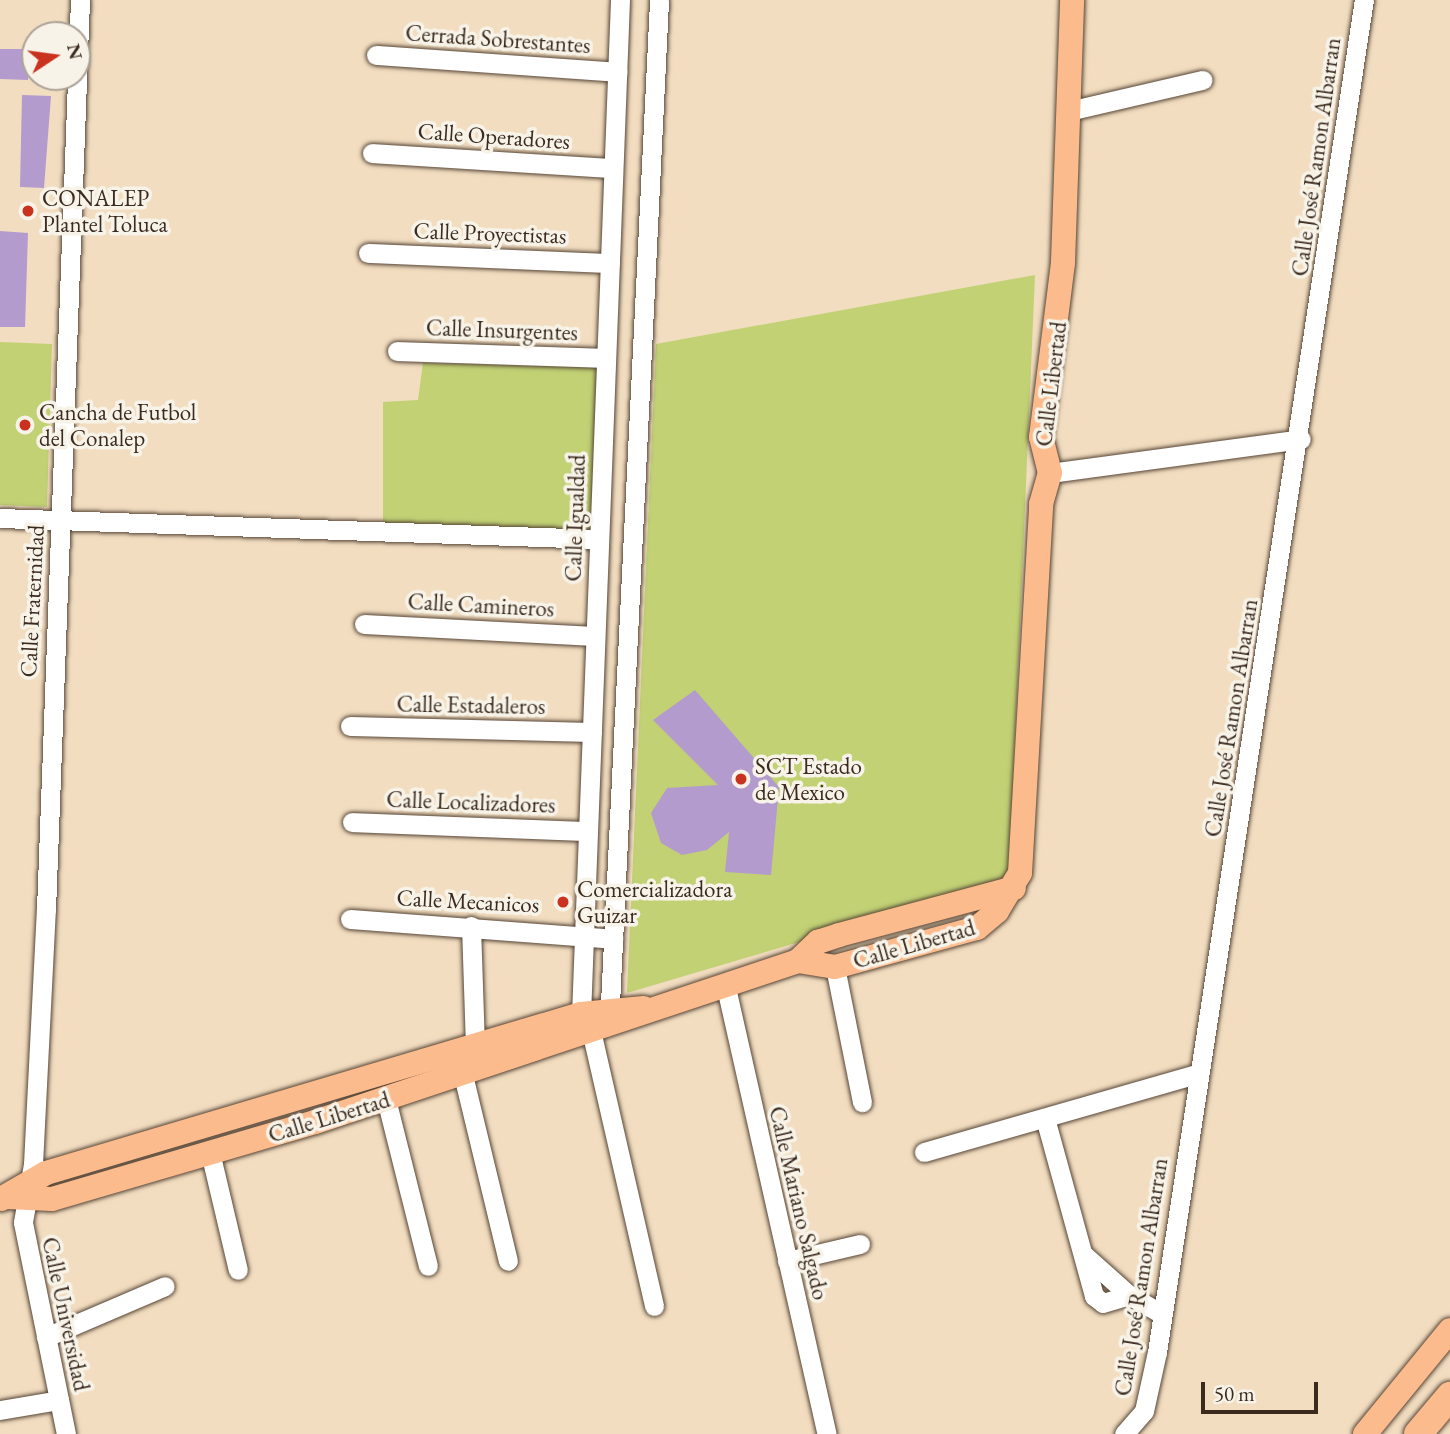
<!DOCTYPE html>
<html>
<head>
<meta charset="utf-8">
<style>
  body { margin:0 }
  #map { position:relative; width:1450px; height:1434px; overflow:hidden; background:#f2ddc0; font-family:"EB Garamond",serif }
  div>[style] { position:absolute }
  .green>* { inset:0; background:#c1d174 }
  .building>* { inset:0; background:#b39bce }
  .roads { filter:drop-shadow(0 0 2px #564536) drop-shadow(0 0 2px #564536) }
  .minor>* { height:19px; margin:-9.5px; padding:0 9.5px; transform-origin:9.5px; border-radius:9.5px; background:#fff }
  .major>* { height:24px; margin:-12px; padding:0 12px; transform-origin:12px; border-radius:12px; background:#fbbb8c }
  .highway>* { height:28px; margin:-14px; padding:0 14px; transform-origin:14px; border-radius:14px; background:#fbbb8c }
  .dots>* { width:19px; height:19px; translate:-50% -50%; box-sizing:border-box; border:4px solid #f7f3e8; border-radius:50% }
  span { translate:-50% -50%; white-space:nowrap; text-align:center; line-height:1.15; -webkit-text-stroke:7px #f7f3e8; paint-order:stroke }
  .street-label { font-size:23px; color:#3b2a1e }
  .poi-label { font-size:23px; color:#3b2a1e }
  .left { translate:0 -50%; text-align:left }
  .north { position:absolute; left:21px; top:21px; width:70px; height:70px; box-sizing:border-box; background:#f7f3e8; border:2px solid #aca397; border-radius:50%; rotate:77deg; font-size:19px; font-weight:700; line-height:28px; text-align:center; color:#3b2a1e }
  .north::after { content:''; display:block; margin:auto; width:24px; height:32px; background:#c8321e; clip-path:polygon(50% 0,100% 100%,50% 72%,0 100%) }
  .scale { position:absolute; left:1201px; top:1382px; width:117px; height:32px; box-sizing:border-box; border:4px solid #3b2a1e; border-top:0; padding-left:9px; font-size:21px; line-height:24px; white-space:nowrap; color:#3b2a1e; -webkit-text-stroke:5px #f7f3e8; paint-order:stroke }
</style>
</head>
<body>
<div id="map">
  <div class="green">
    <i style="clip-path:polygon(1035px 275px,1009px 880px,627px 993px,656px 344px)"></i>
    <i style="clip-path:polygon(0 342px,52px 344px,47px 507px,0 505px)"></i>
    <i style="clip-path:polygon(423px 363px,606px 367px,599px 537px,383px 523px,383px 402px,418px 400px)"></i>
  </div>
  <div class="building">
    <i style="clip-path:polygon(0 49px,30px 49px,28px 80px,0 79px)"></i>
    <i style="clip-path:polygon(22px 95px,51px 96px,44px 188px,20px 187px)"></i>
    <i style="clip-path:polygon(0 231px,28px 233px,25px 327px,0 327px)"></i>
    <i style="clip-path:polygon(695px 690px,779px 787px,771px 875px,725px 872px,729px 832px,707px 850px,682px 855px,661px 843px,651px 813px,667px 788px,718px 785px,653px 720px)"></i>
  </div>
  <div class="roads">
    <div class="minor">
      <i style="left:620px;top:0;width:1015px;rotate:92.2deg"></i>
      <i style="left:581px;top:1014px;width:24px;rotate:62deg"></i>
      <i style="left:592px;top:1035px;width:278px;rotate:77.1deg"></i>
      <i style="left:376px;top:55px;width:242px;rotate:4deg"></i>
      <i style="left:1068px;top:111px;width:138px;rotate:-13deg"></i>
      <i style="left:372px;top:153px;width:241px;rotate:3.6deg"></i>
      <i style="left:368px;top:253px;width:242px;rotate:2.4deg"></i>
      <i style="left:397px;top:351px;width:209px;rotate:1.9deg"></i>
      <i style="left:1050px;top:473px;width:253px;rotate:-7.7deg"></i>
      <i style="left:0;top:518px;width:599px;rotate:2.01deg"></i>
      <i style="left:364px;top:624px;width:231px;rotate:3deg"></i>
      <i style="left:350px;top:726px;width:242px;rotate:1.4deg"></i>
      <i style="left:352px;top:822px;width:236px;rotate:2.2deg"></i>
      <i style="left:350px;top:919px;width:264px;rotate:4.3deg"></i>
      <i style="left:471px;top:926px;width:121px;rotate:88.1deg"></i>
      <i style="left:835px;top:967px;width:138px;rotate:78.7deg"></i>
      <i style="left:725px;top:983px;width:462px;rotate:77.3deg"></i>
      <i style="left:609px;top:1024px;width:1025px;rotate:-87.2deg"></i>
      <i style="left:463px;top:1075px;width:191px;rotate:76.4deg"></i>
      <i style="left:386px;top:1099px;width:172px;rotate:75.9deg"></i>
      <i style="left:1045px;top:1118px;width:185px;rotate:74.6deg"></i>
      <i style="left:1094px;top:1296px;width:11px;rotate:38deg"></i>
      <i style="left:1103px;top:1303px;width:27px;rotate:-17deg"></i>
      <i style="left:210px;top:1152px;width:121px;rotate:76.7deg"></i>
      <i style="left:924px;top:1152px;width:286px;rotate:-16deg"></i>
      <i style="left:1083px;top:1254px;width:62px;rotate:41.7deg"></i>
      <i style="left:1129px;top:1295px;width:38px;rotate:30deg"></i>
      <i style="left:787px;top:1261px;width:75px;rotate:-13.1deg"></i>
      <i style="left:46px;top:1337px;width:129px;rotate:-23.2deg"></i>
      <i style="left:0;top:1410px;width:60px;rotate:-9.6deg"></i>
      <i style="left:66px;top:1434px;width:216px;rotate:-101.5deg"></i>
      <i style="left:23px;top:1222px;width:59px;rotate:-80.2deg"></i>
      <i style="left:33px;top:1164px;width:254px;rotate:-87.1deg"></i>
      <i style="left:46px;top:910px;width:911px;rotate:-87.86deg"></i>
      <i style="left:1124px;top:1434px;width:30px;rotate:-49deg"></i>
      <i style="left:1144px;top:1411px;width:60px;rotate:-77.6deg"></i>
      <i style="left:1157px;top:1352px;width:1368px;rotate:-81.3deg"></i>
    </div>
    <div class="major">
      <i style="left:798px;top:961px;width:37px;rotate:9deg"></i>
      <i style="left:835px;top:967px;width:147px;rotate:-15.4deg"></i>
      <i style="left:977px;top:928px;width:26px;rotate:-40deg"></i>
      <i style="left:997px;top:911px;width:44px;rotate:-58.8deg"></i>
      <i style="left:1020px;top:873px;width:370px;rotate:-86.7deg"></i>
      <i style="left:1041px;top:504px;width:32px;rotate:-74deg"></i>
      <i style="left:1050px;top:473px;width:37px;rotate:-104deg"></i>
      <i style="left:1041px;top:437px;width:176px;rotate:-82.8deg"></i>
      <i style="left:1063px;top:262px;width:262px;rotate:-88deg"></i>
      <i style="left:7px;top:1197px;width:45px;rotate:2.5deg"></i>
      <i style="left:52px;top:1199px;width:274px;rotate:-16.3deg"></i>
      <i style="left:315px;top:1122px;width:509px;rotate:-18.43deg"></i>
      <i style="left:798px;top:961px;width:28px;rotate:-44deg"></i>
      <i style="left:818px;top:942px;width:22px;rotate:-18deg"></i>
      <i style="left:839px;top:935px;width:181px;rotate:-15deg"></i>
      <i style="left:1px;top:1199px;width:52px;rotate:-30deg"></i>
      <i style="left:46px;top:1173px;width:558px;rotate:-16.55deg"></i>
      <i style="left:581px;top:1014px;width:63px;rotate:-5.4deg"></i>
      <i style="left:1365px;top:1434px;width:134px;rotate:-50.7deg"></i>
    </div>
    <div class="highway">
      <i style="left:1418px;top:1434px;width:50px;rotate:-49.9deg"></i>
    </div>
  </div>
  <div class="dots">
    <i style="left:28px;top:211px;background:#c8321e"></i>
    <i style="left:25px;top:425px;background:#c8321e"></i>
    <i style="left:741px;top:779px;background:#c8321e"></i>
    <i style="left:563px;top:902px;background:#c8321e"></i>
  </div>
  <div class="street-label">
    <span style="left:498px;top:39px;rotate:4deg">Cerrada Sobrestantes</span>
    <span style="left:494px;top:136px;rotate:4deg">Calle Operadores</span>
    <span style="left:1316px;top:157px;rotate:-82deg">Calle José Ramon Albarran</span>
    <span style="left:490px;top:233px;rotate:2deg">Calle Proyectistas</span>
    <span style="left:502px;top:330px;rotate:2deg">Calle Insurgentes</span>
    <span style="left:1051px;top:384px;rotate:-83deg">Calle Libertad</span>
    <span style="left:575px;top:518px;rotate:-88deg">Calle Igualdad</span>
    <span style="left:32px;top:601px;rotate:-87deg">Calle Fraternidad</span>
    <span style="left:481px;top:605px;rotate:3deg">Calle Camineros</span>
    <span style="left:471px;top:705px;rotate:1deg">Calle Estadaleros</span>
    <span style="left:1231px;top:718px;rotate:-81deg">Calle José Ramon Albarran</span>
    <span style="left:471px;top:802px;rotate:2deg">Calle Localizadores</span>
    <span style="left:468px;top:901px;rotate:3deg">Calle Mecanicos</span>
    <span style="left:914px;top:944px;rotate:-16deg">Calle Libertad</span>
    <span style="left:329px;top:1117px;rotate:-17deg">Calle Libertad</span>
    <span style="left:799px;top:1203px;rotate:77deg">Calle Mariano Salgado</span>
    <span style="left:1141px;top:1277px;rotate:-81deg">Calle José Ramon Albarran</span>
    <span style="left:66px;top:1314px;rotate:78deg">Calle Universidad</span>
  </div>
  <div class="poi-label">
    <span class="left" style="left:42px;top:211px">CONALEP<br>Plantel Toluca</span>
    <span class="left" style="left:39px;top:425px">Cancha de Futbol<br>del Conalep</span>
    <span class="left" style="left:755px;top:779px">SCT Estado<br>de Mexico</span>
    <span class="left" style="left:577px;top:902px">Comercializadora<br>Guizar</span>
  </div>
  <div class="north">N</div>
  <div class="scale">50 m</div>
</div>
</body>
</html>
